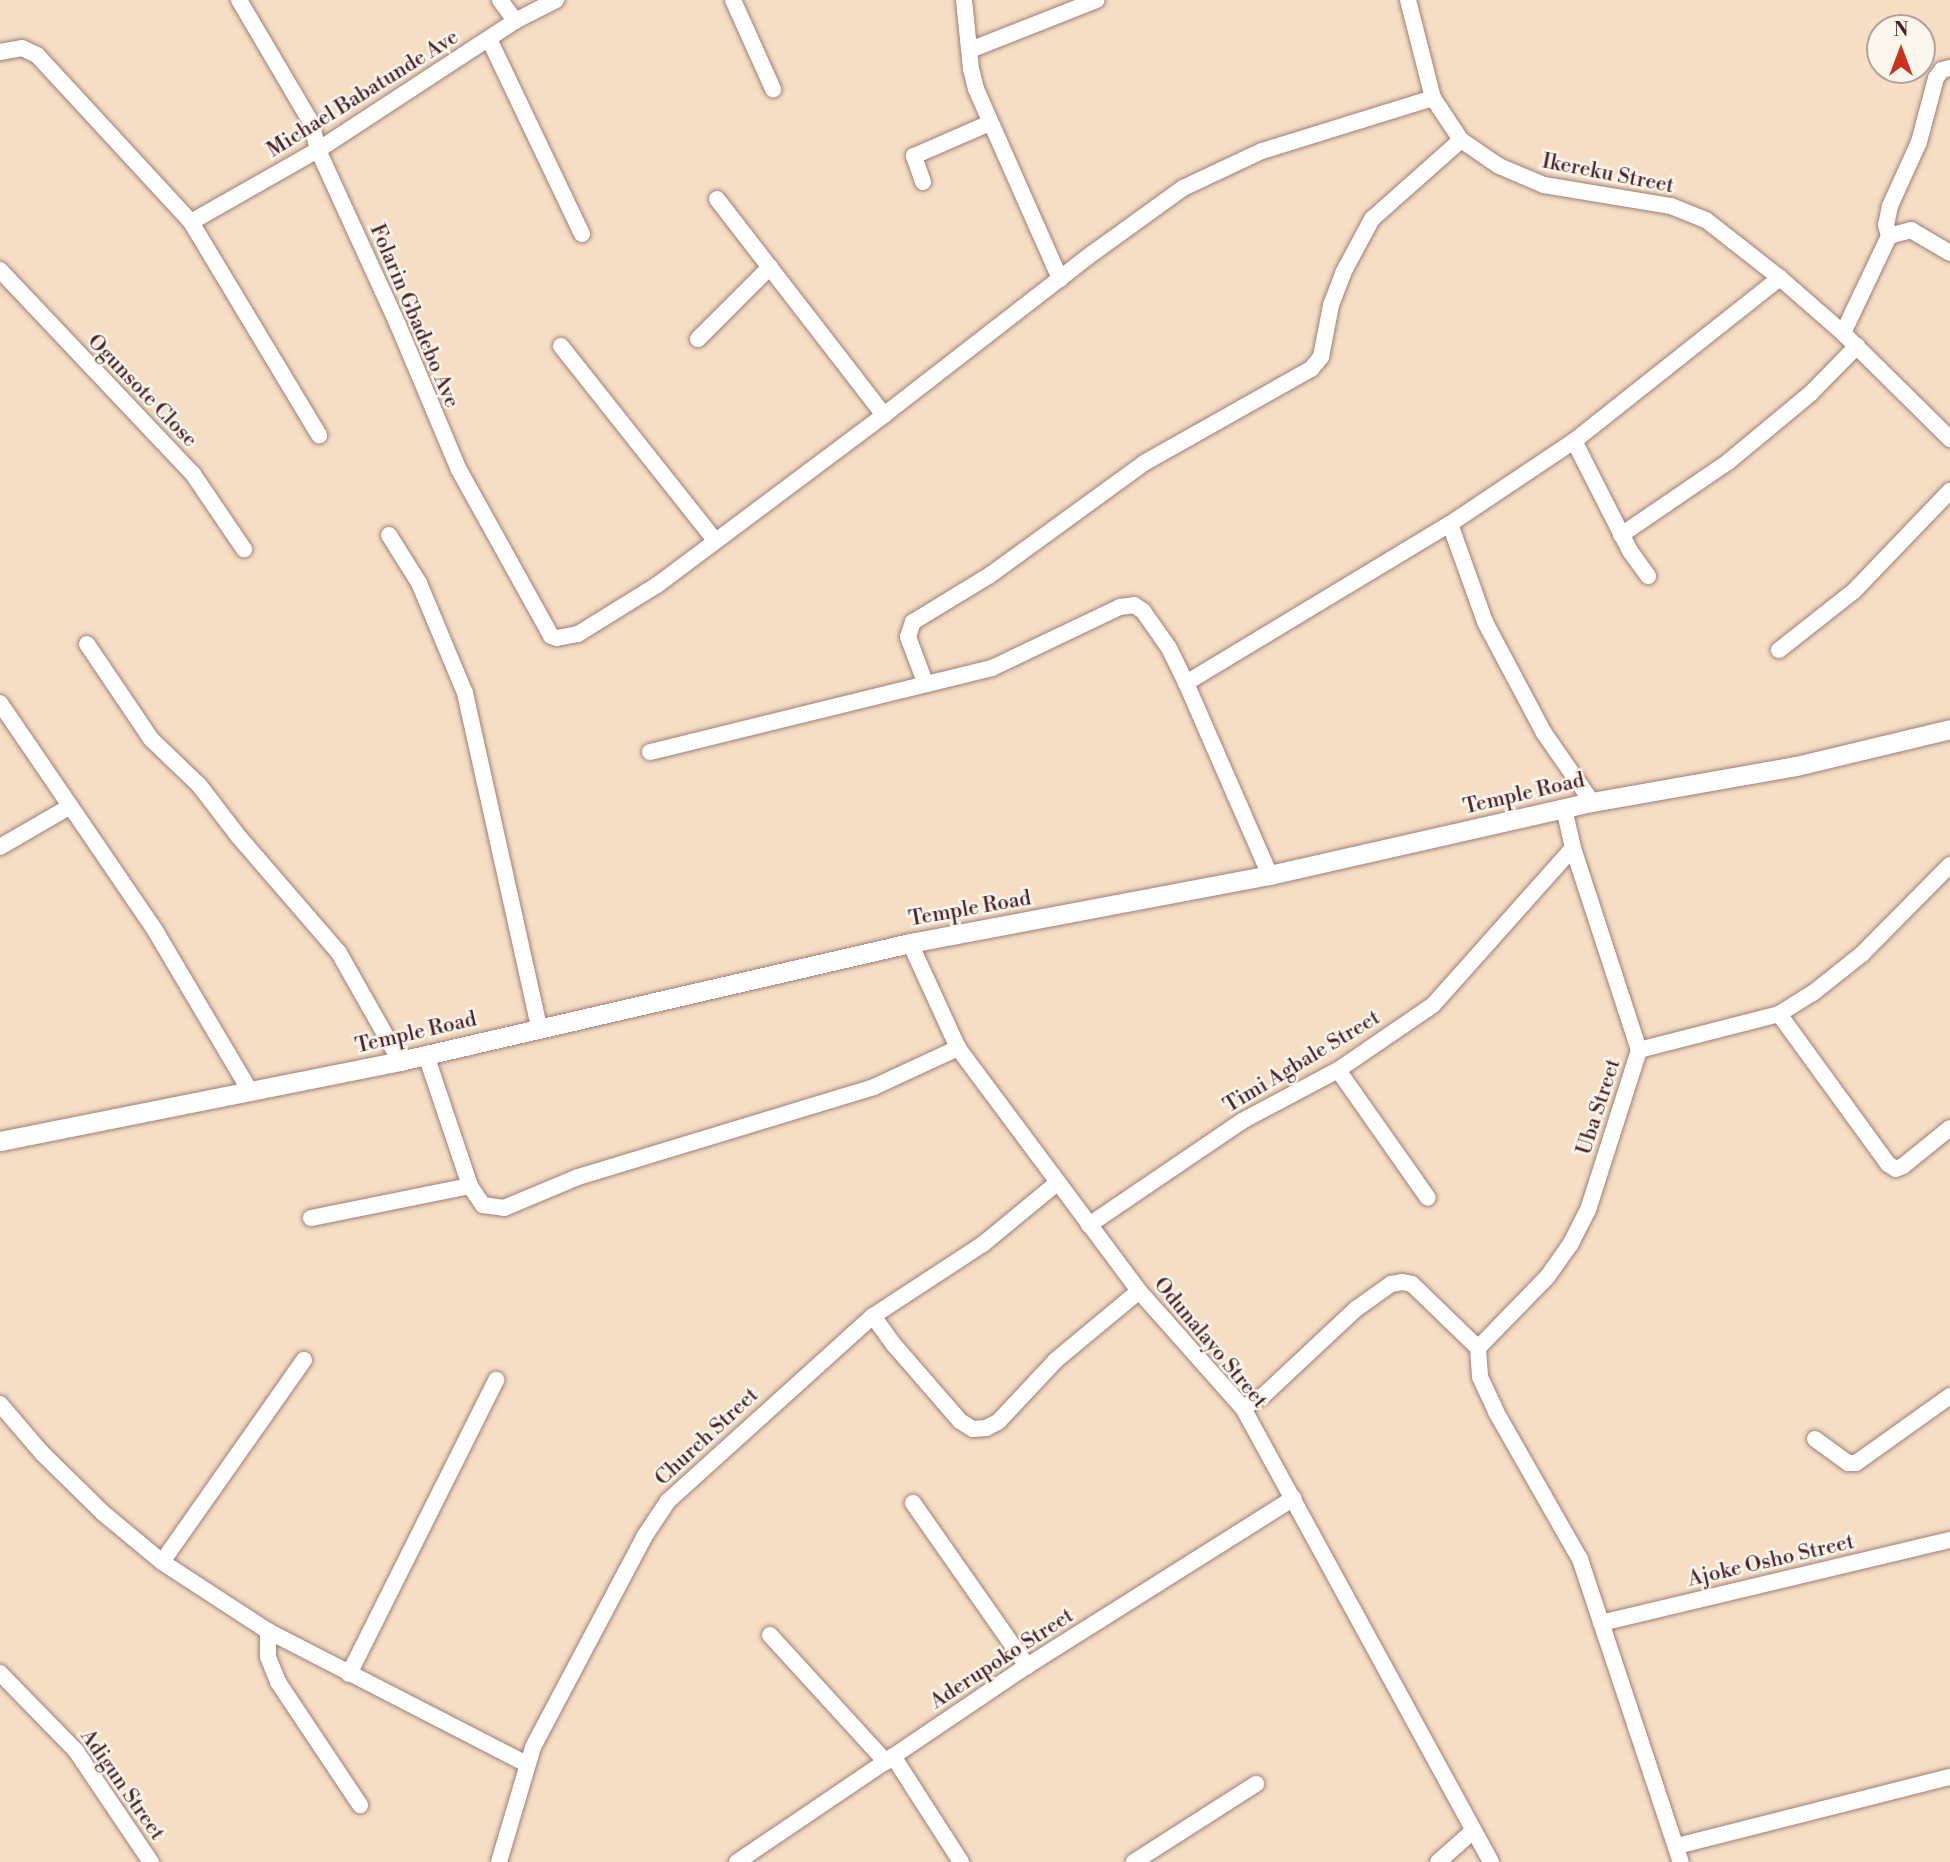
<!DOCTYPE html>
<html>
<head>
<meta charset="utf-8">
<style>
  body { margin:0 }
  #map { position:relative; width:1950px; height:1862px; overflow:hidden; background:#f5dec4; font-family:"Libre Bodoni",serif }
  div>[style] { position:absolute }
  .roads { filter:drop-shadow(0 0 2px #a07e78) drop-shadow(0 0 2px #a07e78) }
  .minor>* { height:16px; margin:-8px; padding:0 8px; transform-origin:8px; border-radius:8px; background:#fff }
  .tertiary>* { height:19px; margin:-9.5px; padding:0 9.5px; transform-origin:9.5px; border-radius:9.5px; background:#fff }
  span { translate:-50% -50%; white-space:nowrap; text-align:center; line-height:1.15; -webkit-text-stroke:5px #fbf7ec; paint-order:stroke }
  .street-label { font-size:21px; color:#4a1f2b }
  .north { position:absolute; left:1866px; top:14px; width:70px; height:70px; box-sizing:border-box; background:#fbf7ec; border:2px solid #b4a19f; border-radius:50%; rotate:0deg; font-size:19px; font-weight:700; line-height:28px; text-align:center; color:#4a1f2b }
  .north::after { content:''; display:block; margin:auto; width:24px; height:32px; background:#c8321e; clip-path:polygon(50% 0,100% 100%,50% 72%,0 100%) }
</style>
</head>
<body>
<div id="map">
  <div class="roads">
    <div class="minor">
      <i style="left:239px;top:0;width:142px;rotate:59.5deg"></i>
      <i style="left:311px;top:122px;width:29px;rotate:76deg"></i>
      <i style="left:318px;top:150px;width:192px;rotate:65.4deg"></i>
      <i style="left:398px;top:325px;width:155px;rotate:67.2deg"></i>
      <i style="left:458px;top:468px;width:192px;rotate:61deg"></i>
      <i style="left:551px;top:636px;width:6px;rotate:18deg"></i>
      <i style="left:557px;top:638px;width:21px;rotate:-11deg"></i>
      <i style="left:578px;top:634px;width:93px;rotate:-31.8deg"></i>
      <i style="left:657px;top:585px;width:284px;rotate:-36.8deg"></i>
      <i style="left:884px;top:415px;width:264px;rotate:-37.8deg"></i>
      <i style="left:1093px;top:253px;width:111px;rotate:-35.8deg"></i>
      <i style="left:1183px;top:188px;width:87px;rotate:-25.1deg"></i>
      <i style="left:1262px;top:151px;width:179px;rotate:-17.2deg"></i>
      <i style="left:500px;top:0;width:26px;rotate:54deg"></i>
      <i style="left:733px;top:0;width:98px;rotate:65.8deg"></i>
      <i style="left:964px;top:0;width:69px;rotate:84.2deg"></i>
      <i style="left:971px;top:69px;width:21px;rotate:76deg"></i>
      <i style="left:976px;top:89px;width:208px;rotate:66.1deg"></i>
      <i style="left:1408px;top:0;width:101px;rotate:75.7deg"></i>
      <i style="left:1433px;top:98px;width:50px;rotate:56.3deg"></i>
      <i style="left:1461px;top:140px;width:46px;rotate:34.4deg"></i>
      <i style="left:1499px;top:166px;width:49px;rotate:22.9deg"></i>
      <i style="left:1544px;top:185px;width:129px;rotate:9.4deg"></i>
      <i style="left:1671px;top:206px;width:38px;rotate:22deg"></i>
      <i style="left:1706px;top:220px;width:94px;rotate:38.1deg"></i>
      <i style="left:1780px;top:278px;width:84px;rotate:41.1deg"></i>
      <i style="left:1843px;top:333px;width:151px;rotate:44.7deg"></i>
      <i style="left:489px;top:39px;width:216px;rotate:64.5deg"></i>
      <i style="left:970px;top:50px;width:136px;rotate:-21.5deg"></i>
      <i style="left:0;top:52px;width:22px;rotate:-10deg"></i>
      <i style="left:22px;top:48px;width:17px;rotate:25deg"></i>
      <i style="left:37px;top:55px;width:227px;rotate:47.3deg"></i>
      <i style="left:191px;top:222px;width:249px;rotate:59deg"></i>
      <i style="left:923px;top:182px;width:28px;rotate:-109deg"></i>
      <i style="left:914px;top:156px;width:83px;rotate:-23.5deg"></i>
      <i style="left:717px;top:199px;width:273px;rotate:52.3deg"></i>
      <i style="left:191px;top:222px;width:146px;rotate:-29.6deg"></i>
      <i style="left:318px;top:150px;width:235px;rotate:-33.2deg"></i>
      <i style="left:515px;top:21px;width:46px;rotate:-27.1deg"></i>
      <i style="left:1889px;top:236px;width:11px;rotate:-105deg"></i>
      <i style="left:1886px;top:225px;width:19px;rotate:-78deg"></i>
      <i style="left:1890px;top:206px;width:70px;rotate:-65.6deg"></i>
      <i style="left:1919px;top:142px;width:66px;rotate:-75.1deg"></i>
      <i style="left:1936px;top:78px;width:10px;rotate:-53deg"></i>
      <i style="left:1942px;top:70px;width:8px;rotate:-14deg"></i>
      <i style="left:0;top:270px;width:281px;rotate:46.6deg"></i>
      <i style="left:193px;top:474px;width:91px;rotate:55.8deg"></i>
      <i style="left:1843px;top:333px;width:107px;rotate:-64.6deg"></i>
      <i style="left:1889px;top:236px;width:23px;rotate:-15deg"></i>
      <i style="left:1911px;top:230px;width:45px;rotate:30.5deg"></i>
      <i style="left:698px;top:339px;width:102px;rotate:-45deg"></i>
      <i style="left:561px;top:346px;width:248px;rotate:51.6deg"></i>
      <i style="left:1574px;top:441px;width:123px;rotate:63deg"></i>
      <i style="left:1630px;top:551px;width:31px;rotate:54deg"></i>
      <i style="left:1450px;top:524px;width:104px;rotate:70.3deg"></i>
      <i style="left:1485px;top:622px;width:126px;rotate:62deg"></i>
      <i style="left:1544px;top:733px;width:84px;rotate:55.2deg"></i>
      <i style="left:389px;top:535px;width:57px;rotate:58deg"></i>
      <i style="left:419px;top:583px;width:119px;rotate:67.3deg"></i>
      <i style="left:465px;top:693px;width:342px;rotate:77.5deg"></i>
      <i style="left:1621px;top:535px;width:130px;rotate:-34.3deg"></i>
      <i style="left:1728px;top:462px;width:108px;rotate:-39.7deg"></i>
      <i style="left:1811px;top:393px;width:66px;rotate:-45.6deg"></i>
      <i style="left:87px;top:644px;width:115px;rotate:56deg"></i>
      <i style="left:151px;top:739px;width:66px;rotate:43.8deg"></i>
      <i style="left:199px;top:785px;width:66px;rotate:52.4deg"></i>
      <i style="left:239px;top:837px;width:153px;rotate:49.2deg"></i>
      <i style="left:339px;top:953px;width:124px;rotate:60.5deg"></i>
      <i style="left:1779px;top:650px;width:95px;rotate:-38.2deg"></i>
      <i style="left:1854px;top:591px;width:139px;rotate:-46.2deg"></i>
      <i style="left:925px;top:682px;width:48px;rotate:-110.7deg"></i>
      <i style="left:908px;top:637px;width:16px;rotate:-72deg"></i>
      <i style="left:913px;top:622px;width:90px;rotate:-31.4deg"></i>
      <i style="left:990px;top:575px;width:190px;rotate:-36deg"></i>
      <i style="left:1144px;top:463px;width:192px;rotate:-29.4deg"></i>
      <i style="left:1311px;top:369px;width:16px;rotate:-50deg"></i>
      <i style="left:1321px;top:357px;width:53px;rotate:-79.1deg"></i>
      <i style="left:1331px;top:305px;width:34px;rotate:-69deg"></i>
      <i style="left:1343px;top:273px;width:61px;rotate:-61.8deg"></i>
      <i style="left:1372px;top:219px;width:119px;rotate:-41.6deg"></i>
      <i style="left:1186px;top:683px;width:308px;rotate:-31.1deg"></i>
      <i style="left:1450px;top:524px;width:149px;rotate:-33.8deg"></i>
      <i style="left:1574px;top:441px;width:263px;rotate:-38.4deg"></i>
      <i style="left:0;top:703px;width:277px;rotate:55.7deg"></i>
      <i style="left:156px;top:932px;width:185px;rotate:59.4deg"></i>
      <i style="left:650px;top:752px;width:352px;rotate:-13.8deg"></i>
      <i style="left:992px;top:668px;width:142px;rotate:-25.5deg"></i>
      <i style="left:1120px;top:607px;width:14px;rotate:-8deg"></i>
      <i style="left:1134px;top:605px;width:11px;rotate:34deg"></i>
      <i style="left:1143px;top:611px;width:45px;rotate:54.9deg"></i>
      <i style="left:1169px;top:648px;width:39px;rotate:64deg"></i>
      <i style="left:1186px;top:683px;width:210px;rotate:66.4deg"></i>
      <i style="left:0;top:847px;width:80px;rotate:-30.1deg"></i>
      <i style="left:910px;top:943px;width:115px;rotate:65.4deg"></i>
      <i style="left:958px;top:1048px;width:303px;rotate:53.3deg"></i>
      <i style="left:1139px;top:1291px;width:157px;rotate:48.4deg"></i>
      <i style="left:1243px;top:1408px;width:517px;rotate:61.35deg"></i>
      <i style="left:1779px;top:1014px;width:185px;rotate:54deg"></i>
      <i style="left:1888px;top:1164px;width:9px;rotate:32deg"></i>
      <i style="left:1896px;top:1169px;width:8px;rotate:-23deg"></i>
      <i style="left:1903px;top:1166px;width:60px;rotate:-39deg"></i>
      <i style="left:1639px;top:1050px;width:145px;rotate:-14.4deg"></i>
      <i style="left:1779px;top:1014px;width:40px;rotate:-32deg"></i>
      <i style="left:1813px;top:993px;width:63px;rotate:-38.5deg"></i>
      <i style="left:1862px;top:954px;width:125px;rotate:-45.3deg"></i>
      <i style="left:426px;top:1055px;width:138px;rotate:71.4deg"></i>
      <i style="left:470px;top:1186px;width:23px;rotate:56deg"></i>
      <i style="left:483px;top:1205px;width:21px;rotate:8deg"></i>
      <i style="left:504px;top:1208px;width:80px;rotate:-22.7deg"></i>
      <i style="left:578px;top:1177px;width:309px;rotate:-16.9deg"></i>
      <i style="left:874px;top:1087px;width:93px;rotate:-24.9deg"></i>
      <i style="left:1338px;top:1070px;width:156px;rotate:54.9deg"></i>
      <i style="left:311px;top:1218px;width:162px;rotate:-11.4deg"></i>
      <i style="left:1089px;top:1225px;width:185px;rotate:-34.2deg"></i>
      <i style="left:1242px;top:1121px;width:109px;rotate:-28deg"></i>
      <i style="left:1338px;top:1070px;width:115px;rotate:-34.4deg"></i>
      <i style="left:1433px;top:1005px;width:210px;rotate:-48.3deg"></i>
      <i style="left:1573px;top:848px;width:41px;rotate:-102.7deg"></i>
      <i style="left:873px;top:1316px;width:37px;rotate:54deg"></i>
      <i style="left:895px;top:1346px;width:99px;rotate:49.1deg"></i>
      <i style="left:960px;top:1421px;width:15px;rotate:32deg"></i>
      <i style="left:973px;top:1429px;width:13px;rotate:-4deg"></i>
      <i style="left:986px;top:1428px;width:13px;rotate:-27deg"></i>
      <i style="left:998px;top:1422px;width:85px;rotate:-46.9deg"></i>
      <i style="left:1056px;top:1360px;width:108px;rotate:-39.7deg"></i>
      <i style="left:1478px;top:1348px;width:100px;rotate:-45.8deg"></i>
      <i style="left:1548px;top:1276px;width:38px;rotate:-55deg"></i>
      <i style="left:1570px;top:1245px;width:39px;rotate:-63deg"></i>
      <i style="left:1588px;top:1210px;width:168px;rotate:-72.3deg"></i>
      <i style="left:1639px;top:1050px;width:213px;rotate:-108.1deg"></i>
      <i style="left:0;top:1404px;width:65px;rotate:49.4deg"></i>
      <i style="left:42px;top:1453px;width:86px;rotate:44.5deg"></i>
      <i style="left:103px;top:1513px;width:77px;rotate:39.7deg"></i>
      <i style="left:162px;top:1562px;width:126px;rotate:33.1deg"></i>
      <i style="left:268px;top:1631px;width:291px;rotate:27.2deg"></i>
      <i style="left:1243px;top:1408px;width:25px;rotate:-32deg"></i>
      <i style="left:1264px;top:1395px;width:126px;rotate:-43.1deg"></i>
      <i style="left:1356px;top:1309px;width:43px;rotate:-35.5deg"></i>
      <i style="left:1391px;top:1284px;width:11px;rotate:-10deg"></i>
      <i style="left:1402px;top:1282px;width:10px;rotate:11deg"></i>
      <i style="left:1412px;top:1284px;width:92px;rotate:44.1deg"></i>
      <i style="left:1478px;top:1348px;width:29px;rotate:86deg"></i>
      <i style="left:1480px;top:1377px;width:38px;rotate:65deg"></i>
      <i style="left:1496px;top:1412px;width:169px;rotate:60.3deg"></i>
      <i style="left:1580px;top:1559px;width:319px;rotate:71.6deg"></i>
      <i style="left:1815px;top:1439px;width:41px;rotate:36deg"></i>
      <i style="left:1848px;top:1463px;width:8px"></i>
      <i style="left:1856px;top:1463px;width:115px;rotate:-35.5deg"></i>
      <i style="left:913px;top:1503px;width:199px;rotate:55deg"></i>
      <i style="left:162px;top:1562px;width:247px;rotate:-54.9deg"></i>
      <i style="left:1601px;top:1623px;width:359px;rotate:-13.4deg"></i>
      <i style="left:268px;top:1631px;width:26px;rotate:90deg"></i>
      <i style="left:268px;top:1657px;width:27px;rotate:68deg"></i>
      <i style="left:278px;top:1682px;width:148px;rotate:56.3deg"></i>
      <i style="left:770px;top:1635px;width:172px;rotate:47.6deg"></i>
      <i style="left:0;top:1673px;width:109px;rotate:45.7deg"></i>
      <i style="left:76px;top:1751px;width:134px;rotate:56deg"></i>
      <i style="left:349px;top:1674px;width:329px;rotate:-63.4deg"></i>
      <i style="left:893px;top:1756px;width:126px;rotate:57.3deg"></i>
      <i style="left:1677px;top:1846px;width:282px;rotate:-14.2deg"></i>
      <i style="left:499px;top:1862px;width:120px;rotate:-73.5deg"></i>
      <i style="left:533px;top:1747px;width:238px;rotate:-62.1deg"></i>
      <i style="left:644px;top:1537px;width:43px;rotate:-56.3deg"></i>
      <i style="left:668px;top:1501px;width:276px;rotate:-42.1deg"></i>
      <i style="left:873px;top:1316px;width:131px;rotate:-33.2deg"></i>
      <i style="left:983px;top:1244px;width:96px;rotate:-39.5deg"></i>
      <i style="left:737px;top:1862px;width:350px;rotate:-34.1deg"></i>
      <i style="left:1027px;top:1666px;width:315px;rotate:-32.2deg"></i>
      <i style="left:1134px;top:1862px;width:145px;rotate:-32.6deg"></i>
      <i style="left:1438px;top:1862px;width:47px;rotate:-41.5deg"></i>
    </div>
    <div class="tertiary">
      <i style="left:0;top:1141px;width:408px;rotate:-11.3deg"></i>
      <i style="left:400px;top:1061px;width:523px;rotate:-13.03deg"></i>
      <i style="left:910px;top:943px;width:366px;rotate:-10.7deg"></i>
      <i style="left:1270px;top:875px;width:330px;rotate:-12.8deg"></i>
      <i style="left:1592px;top:802px;width:207px;rotate:-10deg"></i>
      <i style="left:1796px;top:766px;width:158px;rotate:-13.5deg"></i>
    </div>
  </div>
  <div class="street-label">
    <span style="left:363px;top:94px;rotate:-32deg">Michael Babatunde Ave</span>
    <span style="left:1608px;top:174px;rotate:11deg">Ikereku Street</span>
    <span style="left:414px;top:316px;rotate:67deg">Folarin Gbadebo Ave</span>
    <span style="left:142px;top:391px;rotate:46deg">Ogunsote Close</span>
    <span style="left:1524px;top:794px;rotate:-13deg">Temple Road</span>
    <span style="left:970px;top:909px;rotate:-10deg">Temple Road</span>
    <span style="left:416px;top:1033px;rotate:-13deg">Temple Road</span>
    <span style="left:1302px;top:1062px;rotate:-31deg">Timi Agbale Street</span>
    <span style="left:1599px;top:1107px;rotate:-72deg">Uba Street</span>
    <span style="left:1210px;top:1343px;rotate:50deg">Odunalayo Street</span>
    <span style="left:707px;top:1437px;rotate:-43deg">Church Street</span>
    <span style="left:1771px;top:1561px;rotate:-13deg">Ajoke Osho Street</span>
    <span style="left:1002px;top:1659px;rotate:-33deg">Aderupoko Street</span>
    <span style="left:122px;top:1785px;rotate:55deg">Adigun Street</span>
  </div>
  <div class="north">N</div>
</div>
</body>
</html>
